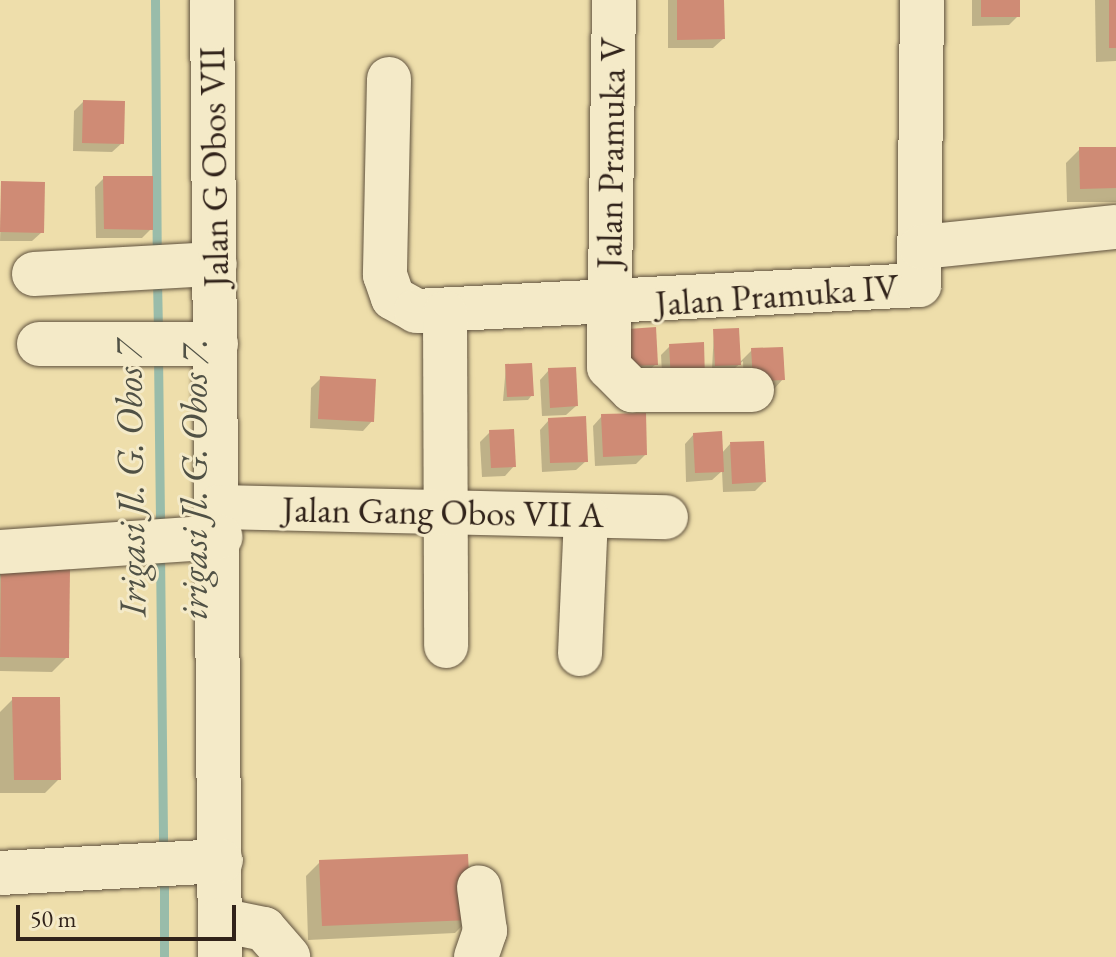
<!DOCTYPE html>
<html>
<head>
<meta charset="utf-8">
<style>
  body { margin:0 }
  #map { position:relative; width:1116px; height:957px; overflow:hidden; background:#eedeab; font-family:"EB Garamond",serif }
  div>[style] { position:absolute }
  .shadow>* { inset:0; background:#0003 }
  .stream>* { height:9px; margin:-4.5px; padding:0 4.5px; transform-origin:4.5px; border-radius:4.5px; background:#99bcaa }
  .building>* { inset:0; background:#cf8b75 }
  .roads { filter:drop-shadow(0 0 2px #60523e) drop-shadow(0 0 2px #60523e) }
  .minor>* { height:44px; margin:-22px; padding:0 22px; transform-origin:22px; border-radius:22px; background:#f4eac8 }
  span { translate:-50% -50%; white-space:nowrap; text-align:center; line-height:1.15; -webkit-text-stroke:6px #f4eac8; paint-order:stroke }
  .street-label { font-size:36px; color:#31231a }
  .water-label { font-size:38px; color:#505145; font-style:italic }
  .scale { position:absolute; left:16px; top:905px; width:220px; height:36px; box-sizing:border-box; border:4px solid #31231a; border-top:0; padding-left:10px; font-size:24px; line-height:28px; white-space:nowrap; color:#31231a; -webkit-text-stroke:6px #f4eac8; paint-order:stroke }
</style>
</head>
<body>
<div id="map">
  <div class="shadow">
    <i style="clip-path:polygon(668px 0,722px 0,723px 39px,713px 48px,668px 48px)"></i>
    <i style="clip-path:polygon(972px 0,1018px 0,1018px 16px,1009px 25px,972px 26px)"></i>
    <i style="clip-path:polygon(1095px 0,1116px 0,1116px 61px,1096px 62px)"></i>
    <i style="clip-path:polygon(83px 102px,122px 143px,112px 152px,73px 151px,74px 111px)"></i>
    <i style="clip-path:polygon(1080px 149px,1116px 149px,1116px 202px,1067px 202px,1066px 163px)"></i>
    <i style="clip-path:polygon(104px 178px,151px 229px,142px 238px,96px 238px,95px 187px)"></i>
    <i style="clip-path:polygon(2px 183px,42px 232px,32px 241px,0 241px)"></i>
    <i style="clip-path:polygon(654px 330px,656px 364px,646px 373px,621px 374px)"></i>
    <i style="clip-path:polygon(714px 331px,739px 363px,752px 350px,783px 379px,774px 389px,744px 390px,743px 361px,735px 368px,712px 369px)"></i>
    <i style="clip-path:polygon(702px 344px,663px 390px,661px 355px,670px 346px)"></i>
    <i style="clip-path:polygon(506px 366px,532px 395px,528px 400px,503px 401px)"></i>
    <i style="clip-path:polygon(549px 370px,576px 406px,566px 415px,542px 416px,540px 380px)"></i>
    <i style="clip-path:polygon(321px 378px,372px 421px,363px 431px,310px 428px,311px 388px)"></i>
    <i style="clip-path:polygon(602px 416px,645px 455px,636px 464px,595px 466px,593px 426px)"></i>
    <i style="clip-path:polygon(549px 420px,586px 461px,576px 470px,542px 472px,540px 430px)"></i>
    <i style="clip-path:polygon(490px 432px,514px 466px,505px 476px,482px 477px,480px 442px)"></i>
    <i style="clip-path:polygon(694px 434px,721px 454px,730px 444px,764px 482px,755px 491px,723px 492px,722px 471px,712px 480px,686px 482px,685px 444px)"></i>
    <i style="clip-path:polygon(0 570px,67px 657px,52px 672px,0 671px)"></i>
    <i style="clip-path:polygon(13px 699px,59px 779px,45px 793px,0 793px,0 712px)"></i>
    <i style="clip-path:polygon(320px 862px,469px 919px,455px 933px,308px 940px,306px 876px)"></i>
  </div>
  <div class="stream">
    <i style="left:155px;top:0;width:257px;rotate:89.6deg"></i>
    <i style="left:157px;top:279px;width:54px;rotate:88.9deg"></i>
    <i style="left:158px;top:355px;width:174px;rotate:89.3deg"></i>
    <i style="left:160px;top:551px;width:302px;rotate:89.4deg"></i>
    <i style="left:164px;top:875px;width:82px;rotate:90deg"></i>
  </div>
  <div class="building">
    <i style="clip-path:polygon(677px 0,724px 0,725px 39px,677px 40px)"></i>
    <i style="clip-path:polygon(981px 0,1020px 0,1020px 17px,981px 17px)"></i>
    <i style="clip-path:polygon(1109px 0,1116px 0,1116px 48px,1109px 48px)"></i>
    <i style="clip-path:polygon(83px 100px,125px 101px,124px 144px,82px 143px)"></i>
    <i style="clip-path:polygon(1079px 147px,1116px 147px,1116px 188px,1080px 189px)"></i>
    <i style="clip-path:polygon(103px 176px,153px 176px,153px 230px,104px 229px)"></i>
    <i style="clip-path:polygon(1px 181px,45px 182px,44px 233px,0 232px)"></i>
    <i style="clip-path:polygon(656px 327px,658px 365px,630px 366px,628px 329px)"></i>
    <i style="clip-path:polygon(739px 328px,741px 365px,715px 366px,713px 329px)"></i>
    <i style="clip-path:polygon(704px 342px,705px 380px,671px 381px,669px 344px)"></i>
    <i style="clip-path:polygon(783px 347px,785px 380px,753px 381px,751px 348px)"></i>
    <i style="clip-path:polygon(532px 363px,534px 396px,507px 397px,505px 364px)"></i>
    <i style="clip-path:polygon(576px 367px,578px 406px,550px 408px,548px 368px)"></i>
    <i style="clip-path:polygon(320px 376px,376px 379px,374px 422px,318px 419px)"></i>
    <i style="clip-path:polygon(646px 413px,647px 455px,603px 457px,601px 414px)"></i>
    <i style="clip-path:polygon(586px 416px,588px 462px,550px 463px,548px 418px)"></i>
    <i style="clip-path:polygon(514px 429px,516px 467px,491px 468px,489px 430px)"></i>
    <i style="clip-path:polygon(722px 431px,724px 472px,695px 473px,693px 433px)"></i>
    <i style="clip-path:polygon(764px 441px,766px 482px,732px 484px,730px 442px)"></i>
    <i style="clip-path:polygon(1px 567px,70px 568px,69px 658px,0 657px)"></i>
    <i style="clip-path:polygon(12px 697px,60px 697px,61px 780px,14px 780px)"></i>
    <i style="clip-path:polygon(468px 854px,471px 920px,322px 926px,319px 860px)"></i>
  </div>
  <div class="roads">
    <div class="minor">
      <i style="left:212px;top:0;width:957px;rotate:89.52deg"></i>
      <i style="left:614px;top:0;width:367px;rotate:90.8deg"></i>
      <i style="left:609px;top:367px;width:33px;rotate:45deg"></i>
      <i style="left:632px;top:390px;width:120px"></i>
      <i style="left:389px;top:79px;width:196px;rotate:91.2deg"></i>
      <i style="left:385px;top:275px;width:24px;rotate:71deg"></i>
      <i style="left:393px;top:298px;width:26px;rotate:29deg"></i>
      <i style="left:416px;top:311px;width:504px;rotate:-2.96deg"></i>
      <i style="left:919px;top:285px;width:285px;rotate:-89.4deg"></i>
      <i style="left:921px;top:247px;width:196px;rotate:-5.9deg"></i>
      <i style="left:34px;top:274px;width:181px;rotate:-3.2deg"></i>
      <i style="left:445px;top:313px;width:333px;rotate:89.8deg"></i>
      <i style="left:39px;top:344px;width:177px"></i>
      <i style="left:219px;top:507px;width:447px;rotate:1.3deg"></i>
      <i style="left:0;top:552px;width:221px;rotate:-3.9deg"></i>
      <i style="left:580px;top:654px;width:138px;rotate:-87.5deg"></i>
      <i style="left:0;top:873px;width:221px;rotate:-3.1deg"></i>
      <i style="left:220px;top:920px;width:45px;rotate:11.6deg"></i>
      <i style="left:264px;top:929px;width:37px;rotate:49deg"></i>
      <i style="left:476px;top:957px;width:28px;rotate:-71deg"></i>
      <i style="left:485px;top:931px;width:44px;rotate:-97.8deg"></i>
    </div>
  </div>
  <div class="street-label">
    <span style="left:611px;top:153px;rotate:-89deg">Jalan Pramuka V</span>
    <span style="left:214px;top:167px;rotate:-91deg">Jalan G Obos VII</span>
    <span style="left:777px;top:295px;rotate:-4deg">Jalan Pramuka IV</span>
    <span style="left:443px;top:512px;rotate:1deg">Jalan Gang Obos VII A</span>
  </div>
  <div class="water-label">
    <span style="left:130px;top:479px;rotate:-91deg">Irigasi Jl. G. Obos 7</span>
    <span style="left:194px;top:479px;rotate:-90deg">irigasi Jl. G. Obos 7.</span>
  </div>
  <div class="scale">50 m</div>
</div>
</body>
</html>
